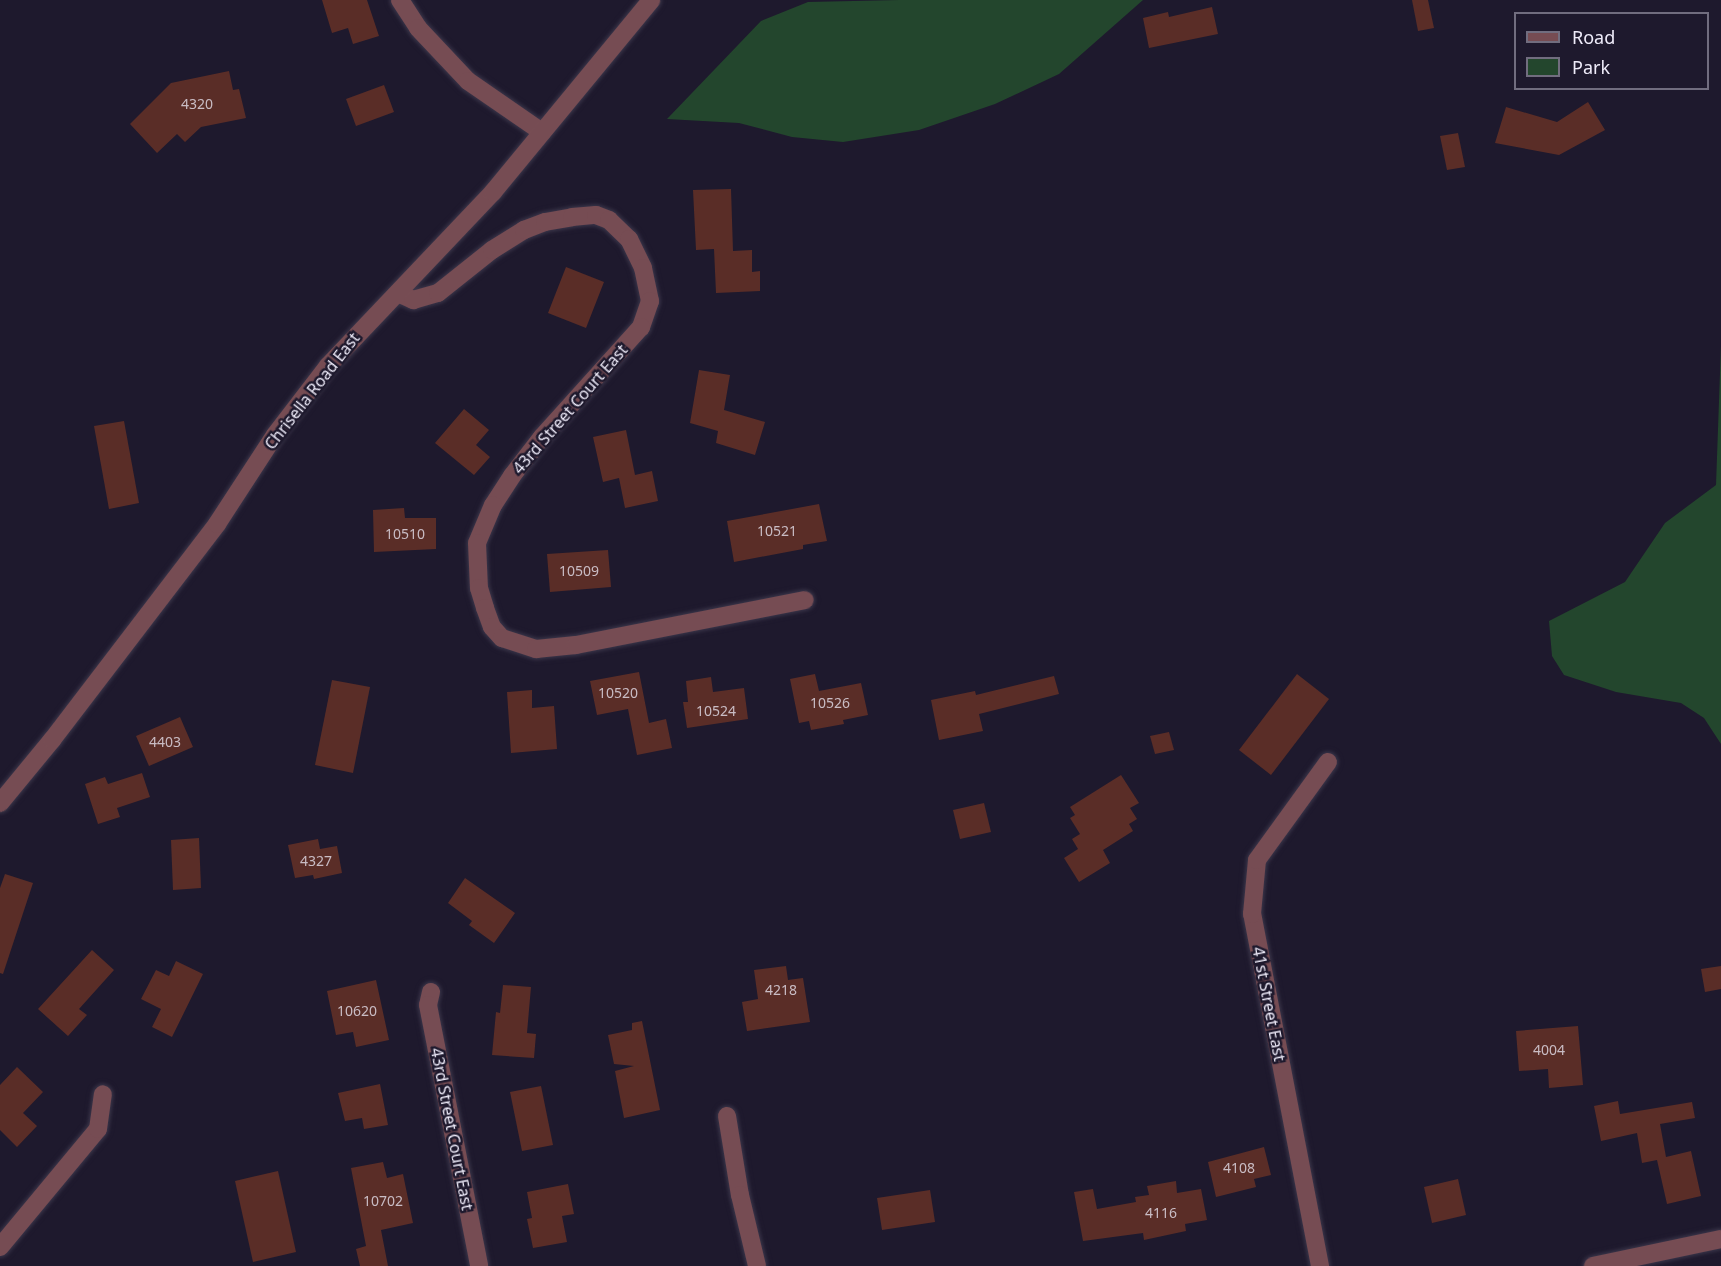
<!DOCTYPE html>
<html>
<head>
<meta charset="utf-8">
<style>
  body { margin:0 }
  #map { position:relative; width:1721px; height:1266px; overflow:hidden; background:#1e192d; font-family:"Noto Sans",sans-serif }
  div>[style] { position:absolute }
  .green>* { inset:0; background:#23462d }
  .building>* { inset:0; background:#5a2d27 }
  .roads { filter:drop-shadow(0 0 2px #3b364a) drop-shadow(0 0 2px #3b364a) }
  .minor>* { height:18px; margin:-9px; padding:0 9px; transform-origin:9px; border-radius:9px; background:#764c53 }
  span { translate:-50% -50%; white-space:nowrap; text-align:center; line-height:1.15; -webkit-text-stroke:5px #1e192d; paint-order:stroke }
  .number-label { font-size:14px; color:#c9bcc4 }
  .number-label span { -webkit-text-stroke-width:0 }
  .street-label { font-size:16px; color:#eeebf9 }
  .legend { position:absolute; left:1514px; top:12px; width:195px; height:78px; box-sizing:border-box; background:#1e192d; border:2px solid #716d7f; margin:0; padding:8px 10px; list-style:none; font-size:18px; color:#eeebf9 }
  .legend li { display:flex; align-items:center; gap:12px; height:30px }
  .legend b { width:30px; border:2px solid #716d7f }
</style>
</head>
<body>
<div id="map">
  <div class="green">
    <i style="clip-path:polygon(899px 0,1143px 0,1059px 74px,995px 104px,919px 130px,843px 142px,792px 137px,739px 123px,667px 119px,761px 21px,808px 2px)"></i>
    <i style="clip-path:polygon(1721px 345px,1721px 744px,1704px 718px,1681px 703px,1616px 692px,1564px 675px,1552px 656px,1549px 621px,1625px 582px,1665px 523px,1716px 485px)"></i>
  </div>
  <div class="building">
    <i style="clip-path:polygon(322px 0,367px 0,379px 36px,353px 44px,348px 28px,332px 33px)"></i>
    <i style="clip-path:polygon(1412px 0,1428px 0,1434px 28px,1418px 31px)"></i>
    <i style="clip-path:polygon(1212px 7px,1218px 34px,1149px 48px,1143px 18px,1168px 12px,1169px 17px)"></i>
    <i style="clip-path:polygon(229px 71px,233px 90px,239px 89px,246px 118px,201px 127px,185px 142px,177px 134px,157px 153px,130px 124px,171px 83px)"></i>
    <i style="clip-path:polygon(384px 85px,394px 112px,356px 126px,346px 99px)"></i>
    <i style="clip-path:polygon(1588px 102px,1605px 130px,1559px 155px,1495px 143px,1506px 107px,1557px 122px)"></i>
    <i style="clip-path:polygon(1458px 133px,1465px 167px,1447px 170px,1440px 136px)"></i>
    <i style="clip-path:polygon(731px 189px,733px 251px,752px 250px,752px 272px,760px 271px,760px 291px,716px 293px,714px 249px,696px 250px,693px 190px)"></i>
    <i style="clip-path:polygon(566px 267px,604px 282px,586px 328px,548px 313px)"></i>
    <i style="clip-path:polygon(699px 370px,730px 375px,724px 410px,765px 422px,755px 455px,716px 443px,718px 431px,690px 423px)"></i>
    <i style="clip-path:polygon(464px 409px,489px 430px,476px 445px,490px 457px,474px 475px,435px 443px)"></i>
    <i style="clip-path:polygon(124px 421px,139px 503px,109px 509px,94px 426px)"></i>
    <i style="clip-path:polygon(626px 430px,635px 475px,652px 471px,658px 501px,625px 508px,619px 478px,603px 482px,593px 437px)"></i>
    <i style="clip-path:polygon(819px 504px,827px 541px,803px 545px,803px 549px,734px 562px,727px 521px)"></i>
    <i style="clip-path:polygon(404px 508px,405px 518px,436px 518px,436px 549px,374px 552px,373px 510px)"></i>
    <i style="clip-path:polygon(608px 550px,611px 587px,550px 592px,547px 554px)"></i>
    <i style="clip-path:polygon(639px 672px,649px 723px,666px 719px,672px 748px,637px 755px,628px 709px,597px 715px,590px 681px)"></i>
    <i style="clip-path:polygon(815px 674px,819px 691px,861px 683px,868px 715px,843px 720px,844px 724px,811px 730px,809px 721px,799px 723px,790px 679px)"></i>
    <i style="clip-path:polygon(1297px 674px,1329px 699px,1271px 775px,1239px 750px)"></i>
    <i style="clip-path:polygon(1054px 676px,1059px 694px,979px 714px,983px 731px,939px 740px,931px 700px,975px 691px,976px 695px)"></i>
    <i style="clip-path:polygon(711px 677px,713px 692px,744px 688px,748px 719px,687px 728px,683px 702px,688px 702px,686px 681px)"></i>
    <i style="clip-path:polygon(332px 680px,370px 687px,353px 773px,315px 765px)"></i>
    <i style="clip-path:polygon(532px 690px,532px 708px,554px 706px,557px 749px,511px 753px,507px 692px)"></i>
    <i style="clip-path:polygon(180px 717px,193px 747px,149px 766px,136px 736px)"></i>
    <i style="clip-path:polygon(1169px 732px,1174px 750px,1155px 754px,1150px 736px)"></i>
    <i style="clip-path:polygon(142px 773px,150px 797px,117px 808px,120px 817px,98px 824px,85px 784px,105px 777px,108px 784px)"></i>
    <i style="clip-path:polygon(1121px 775px,1139px 803px,1130px 808px,1137px 819px,1129px 824px,1133px 831px,1103px 850px,1110px 863px,1079px 882px,1064px 858px,1078px 849px,1072px 839px,1080px 834px,1070px 818px,1075px 815px,1070px 807px)"></i>
    <i style="clip-path:polygon(984px 803px,991px 832px,960px 839px,953px 810px)"></i>
    <i style="clip-path:polygon(199px 838px,201px 888px,173px 890px,171px 840px)"></i>
    <i style="clip-path:polygon(318px 839px,320px 849px,337px 846px,342px 873px,314px 879px,313px 875px,295px 878px,288px 845px)"></i>
    <i style="clip-path:polygon(5px 874px,33px 883px,3px 974px,0 973px,0 888px)"></i>
    <i style="clip-path:polygon(465px 878px,515px 913px,494px 943px,469px 925px,472px 921px,448px 903px)"></i>
    <i style="clip-path:polygon(92px 950px,114px 970px,79px 1009px,87px 1015px,68px 1036px,38px 1009px)"></i>
    <i style="clip-path:polygon(176px 961px,203px 974px,172px 1037px,152px 1027px,161px 1009px,141px 999px,156px 970px,169px 976px)"></i>
    <i style="clip-path:polygon(786px 966px,788px 980px,803px 978px,810px 1022px,747px 1031px,742px 1002px,758px 999px,754px 970px)"></i>
    <i style="clip-path:polygon(1721px 966px,1721px 989px,1705px 992px,1701px 969px)"></i>
    <i style="clip-path:polygon(376px 980px,389px 1040px,356px 1047px,353px 1032px,336px 1035px,327px 991px)"></i>
    <i style="clip-path:polygon(503px 985px,531px 987px,527px 1033px,536px 1034px,534px 1058px,492px 1055px,496px 1012px,500px 1013px)"></i>
    <i style="clip-path:polygon(642px 1021px,660px 1110px,624px 1118px,615px 1071px,634px 1066px,614px 1064px,608px 1035px,632px 1030px,632px 1023px)"></i>
    <i style="clip-path:polygon(1578px 1026px,1583px 1085px,1549px 1088px,1548px 1069px,1519px 1071px,1516px 1031px)"></i>
    <i style="clip-path:polygon(17px 1067px,43px 1092px,23px 1113px,37px 1126px,17px 1147px,0 1130px,0 1085px)"></i>
    <i style="clip-path:polygon(380px 1084px,388px 1125px,364px 1129px,362px 1118px,345px 1121px,338px 1093px)"></i>
    <i style="clip-path:polygon(541px 1086px,553px 1145px,522px 1151px,510px 1092px)"></i>
    <i style="clip-path:polygon(1618px 1101px,1620px 1114px,1692px 1102px,1695px 1118px,1660px 1124px,1666px 1157px,1691px 1151px,1701px 1196px,1667px 1204px,1657px 1160px,1642px 1163px,1637px 1133px,1601px 1141px,1594px 1106px)"></i>
    <i style="clip-path:polygon(1264px 1147px,1271px 1175px,1254px 1179px,1256px 1187px,1216px 1197px,1208px 1162px)"></i>
    <i style="clip-path:polygon(383px 1162px,387px 1178px,403px 1174px,413px 1223px,381px 1230px,388px 1266px,360px 1266px,356px 1249px,366px 1246px,351px 1168px)"></i>
    <i style="clip-path:polygon(278px 1171px,296px 1252px,253px 1262px,235px 1181px)"></i>
    <i style="clip-path:polygon(1458px 1179px,1466px 1215px,1432px 1223px,1424px 1187px)"></i>
    <i style="clip-path:polygon(1176px 1181px,1177px 1193px,1201px 1189px,1207px 1220px,1185px 1224px,1186px 1231px,1144px 1240px,1143px 1233px,1083px 1241px,1074px 1192px,1093px 1189px,1097px 1209px,1136px 1202px,1135px 1197px,1149px 1195px,1147px 1186px)"></i>
    <i style="clip-path:polygon(568px 1184px,574px 1214px,562px 1216px,567px 1242px,533px 1248px,527px 1219px,532px 1218px,527px 1192px)"></i>
    <i style="clip-path:polygon(930px 1190px,935px 1222px,882px 1230px,877px 1198px)"></i>
  </div>
  <div class="roads">
    <div class="minor">
      <i style="left:400px;top:0;width:33px;rotate:57deg"></i>
      <i style="left:418px;top:28px;width:73px;rotate:46.7deg"></i>
      <i style="left:468px;top:81px;width:90px;rotate:34.6deg"></i>
      <i style="left:398px;top:293px;width:17px;rotate:25deg"></i>
      <i style="left:413px;top:300px;width:26px;rotate:-16deg"></i>
      <i style="left:438px;top:293px;width:69px;rotate:-38.5deg"></i>
      <i style="left:492px;top:250px;width:38px;rotate:-32deg"></i>
      <i style="left:524px;top:230px;width:22px;rotate:-21deg"></i>
      <i style="left:545px;top:222px;width:27px;rotate:-10deg"></i>
      <i style="left:572px;top:217px;width:24px;rotate:-5deg"></i>
      <i style="left:596px;top:215px;width:14px;rotate:21deg"></i>
      <i style="left:609px;top:220px;width:28px;rotate:44deg"></i>
      <i style="left:629px;top:239px;width:32px;rotate:64deg"></i>
      <i style="left:643px;top:268px;width:34px;rotate:78deg"></i>
      <i style="left:650px;top:301px;width:28px;rotate:109deg"></i>
      <i style="left:641px;top:327px;width:148px;rotate:132deg"></i>
      <i style="left:542px;top:437px;width:49px;rotate:127.6deg"></i>
      <i style="left:512px;top:476px;width:35px;rotate:123deg"></i>
      <i style="left:493px;top:505px;width:41px;rotate:112.8deg"></i>
      <i style="left:477px;top:543px;width:45px;rotate:87.5deg"></i>
      <i style="left:479px;top:588px;width:21px;rotate:73deg"></i>
      <i style="left:485px;top:608px;width:20px;rotate:70deg"></i>
      <i style="left:492px;top:627px;width:15px;rotate:48deg"></i>
      <i style="left:502px;top:638px;width:36px;rotate:18deg"></i>
      <i style="left:536px;top:649px;width:40px;rotate:-5.7deg"></i>
      <i style="left:576px;top:645px;width:233px;rotate:-11.1deg"></i>
      <i style="left:0;top:803px;width:82px;rotate:-50.5deg"></i>
      <i style="left:52px;top:740px;width:272px;rotate:-52.6deg"></i>
      <i style="left:217px;top:524px;width:106px;rotate:-56.9deg"></i>
      <i style="left:275px;top:435px;width:87px;rotate:-52.5deg"></i>
      <i style="left:328px;top:366px;width:240px;rotate:-46.5deg"></i>
      <i style="left:493px;top:192px;width:249px;rotate:-50.5deg"></i>
      <i style="left:431px;top:992px;width:13px;rotate:103deg"></i>
      <i style="left:428px;top:1005px;width:266px;rotate:78.9deg"></i>
      <i style="left:727px;top:1116px;width:80px;rotate:80.7deg"></i>
      <i style="left:740px;top:1195px;width:73px;rotate:76.5deg"></i>
      <i style="left:0;top:1247px;width:153px;rotate:-50.3deg"></i>
      <i style="left:98px;top:1129px;width:35px;rotate:-82deg"></i>
      <i style="left:1320px;top:1266px;width:359px;rotate:-100.9deg"></i>
      <i style="left:1252px;top:914px;width:54px;rotate:-84.7deg"></i>
      <i style="left:1257px;top:860px;width:121px;rotate:-54.1deg"></i>
      <i style="left:1593px;top:1266px;width:131px;rotate:-11.9deg"></i>
    </div>
  </div>
  <div class="number-label">
    <span style="left:197px;top:104px">4320</span>
    <span style="left:777px;top:531px">10521</span>
    <span style="left:405px;top:534px">10510</span>
    <span style="left:579px;top:571px">10509</span>
    <span style="left:618px;top:693px">10520</span>
    <span style="left:830px;top:703px">10526</span>
    <span style="left:716px;top:711px">10524</span>
    <span style="left:165px;top:742px">4403</span>
    <span style="left:316px;top:861px">4327</span>
    <span style="left:781px;top:990px">4218</span>
    <span style="left:357px;top:1011px">10620</span>
    <span style="left:1549px;top:1050px">4004</span>
    <span style="left:1239px;top:1168px">4108</span>
    <span style="left:383px;top:1201px">10702</span>
    <span style="left:1161px;top:1213px">4116</span>
  </div>
  <div class="street-label">
    <span style="left:312px;top:391px;rotate:-52deg">Chrisella Road East</span>
    <span style="left:570px;top:409px;rotate:-49deg">43rd Street Court East</span>
    <span style="left:1269px;top:1004px;rotate:79deg">41st Street East</span>
    <span style="left:452px;top:1129px;rotate:79deg">43rd Street Court East</span>
  </div>
  <ul class="legend">
  <li><b style="height:8px;background:#764c53"></b>Road</li>
  <li><b style="height:16px;background:#23462d"></b>Park</li>
  </ul>
</div>
</body>
</html>
